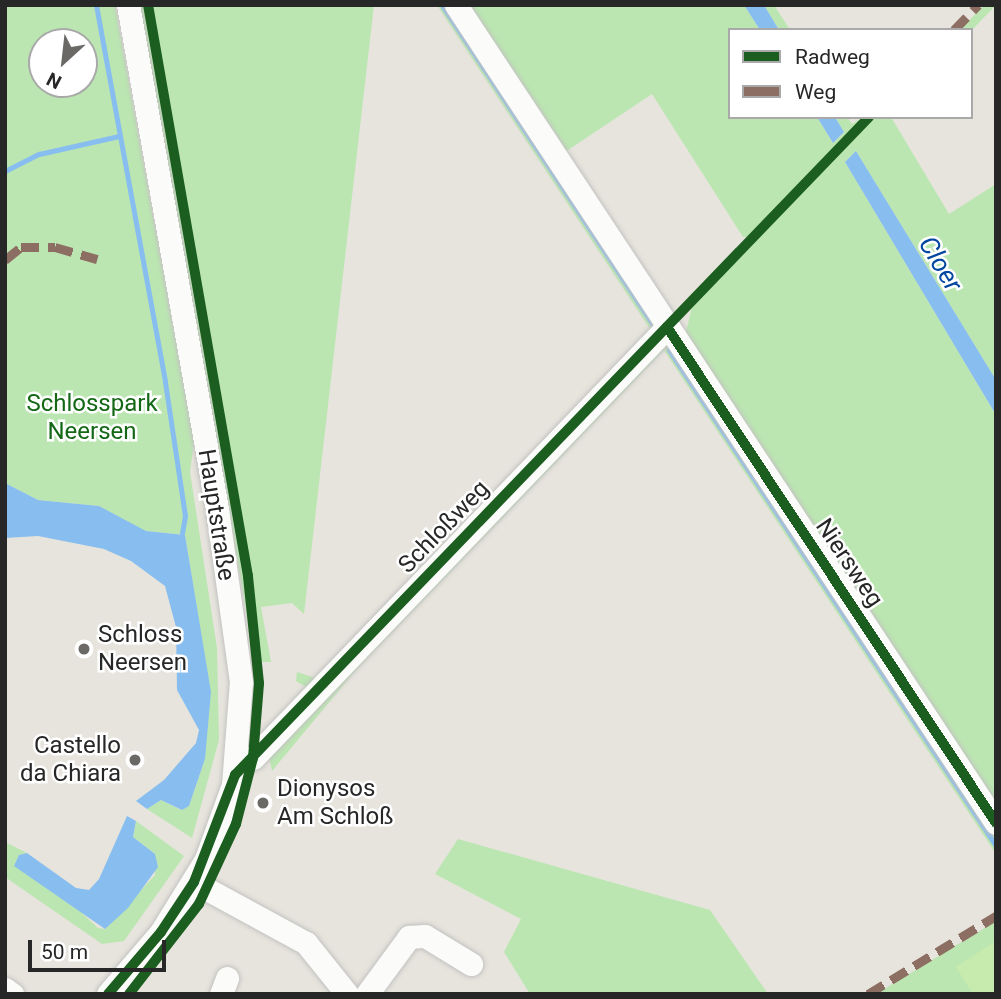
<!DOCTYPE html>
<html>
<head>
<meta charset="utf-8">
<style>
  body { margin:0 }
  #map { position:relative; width:1001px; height:999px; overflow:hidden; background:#e6e4dc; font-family:Roboto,sans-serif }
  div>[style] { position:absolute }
  .green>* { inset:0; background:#bbe6b1 }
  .pitch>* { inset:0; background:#c7ebae }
  .water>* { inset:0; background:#88beef }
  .stream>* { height:5px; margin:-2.5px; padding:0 2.5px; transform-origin:2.5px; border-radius:2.5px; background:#88beef }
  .roads { filter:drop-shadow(0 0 2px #c3c2c2) drop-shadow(0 0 2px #c3c2c2) }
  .minor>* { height:23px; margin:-11.5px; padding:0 11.5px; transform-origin:11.5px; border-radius:11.5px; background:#fbfbfa }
  .quiet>* { height:9px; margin-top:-4.5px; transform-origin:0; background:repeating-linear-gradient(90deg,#8d6e63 0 18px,transparent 0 27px) }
  .cycleway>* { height:10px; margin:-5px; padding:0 5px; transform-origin:5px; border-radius:5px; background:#1b5e20 }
  .dots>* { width:19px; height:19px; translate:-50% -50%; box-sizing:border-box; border:4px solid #fff; border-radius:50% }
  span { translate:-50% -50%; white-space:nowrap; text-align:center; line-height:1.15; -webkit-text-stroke:5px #fff; paint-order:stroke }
  .park-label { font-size:24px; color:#146815 }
  .street-label { font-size:24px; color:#272727 }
  .poi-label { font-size:24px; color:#272727 }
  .left { translate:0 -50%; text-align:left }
  .right { translate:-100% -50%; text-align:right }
  .water-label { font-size:26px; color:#03469f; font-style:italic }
  .frame { position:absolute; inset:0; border:7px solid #272727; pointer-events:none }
  .legend { position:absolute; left:728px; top:28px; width:245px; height:91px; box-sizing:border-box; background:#fff; border:2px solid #a9a9a9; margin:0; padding:9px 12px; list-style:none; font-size:21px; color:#272727 }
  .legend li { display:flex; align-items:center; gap:14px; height:35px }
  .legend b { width:35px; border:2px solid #a9a9a9 }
  .north { position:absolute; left:28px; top:28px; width:70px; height:70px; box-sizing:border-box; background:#fff; border:2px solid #a9a9a9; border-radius:50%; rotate:207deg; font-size:19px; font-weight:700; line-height:28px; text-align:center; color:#272727 }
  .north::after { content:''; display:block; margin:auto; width:24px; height:32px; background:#6a6966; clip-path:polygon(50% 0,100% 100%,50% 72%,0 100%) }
  .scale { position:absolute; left:28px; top:940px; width:138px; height:32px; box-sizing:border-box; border:4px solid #272727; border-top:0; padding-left:9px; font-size:21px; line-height:24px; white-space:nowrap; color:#272727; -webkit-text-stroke:5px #fff; paint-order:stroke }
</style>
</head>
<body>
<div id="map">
  <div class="green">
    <i style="clip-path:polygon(evenodd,5px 5px,115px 5px,194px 442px,190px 472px,217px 648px,219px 740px,192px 838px,147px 809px,161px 800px,181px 810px,189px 806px,205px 759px,203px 648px,185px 535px,145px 531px,99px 506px,38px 500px,5px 483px,5px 5px,42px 42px,84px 42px,84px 84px,42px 84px,42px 42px)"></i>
    <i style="clip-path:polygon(138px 5px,374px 5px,304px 614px,292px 603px,261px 607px,271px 662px,259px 662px,254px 655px)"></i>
    <i style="clip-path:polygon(437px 5px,448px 5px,659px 325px,318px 682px,306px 687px,296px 681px,297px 672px,318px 679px,652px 332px)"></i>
    <i style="clip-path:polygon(463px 5px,744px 5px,760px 30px,730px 30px,730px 117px,817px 117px,833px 143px,844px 132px,835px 117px,847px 117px,852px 124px,863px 117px,748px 237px,743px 237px,652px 94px,562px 154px)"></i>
    <i style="clip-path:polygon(764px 5px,774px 5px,790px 30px,779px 30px)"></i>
    <i style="clip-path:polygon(984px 5px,996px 5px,971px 31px,960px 30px)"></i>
    <i style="clip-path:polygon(875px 117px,891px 117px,949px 214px,996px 184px,996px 380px,856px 151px,845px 162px,996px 415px,996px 813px,684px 340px,692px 307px)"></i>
    <i style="clip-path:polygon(671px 342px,996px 835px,996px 854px,664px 350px,355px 671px,272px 771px,268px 753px,648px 354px)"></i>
    <i style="clip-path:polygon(136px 821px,184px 856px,124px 941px,102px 944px,5px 877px,5px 842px,27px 853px,19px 855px,98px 928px,105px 929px,155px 875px,155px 854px,133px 837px)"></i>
    <i style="clip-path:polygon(458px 839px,710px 910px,768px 994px,530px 994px,504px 952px,521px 919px,435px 874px)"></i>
    <i style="clip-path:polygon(996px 921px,996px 994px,876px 994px)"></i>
  </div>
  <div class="pitch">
    <i style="clip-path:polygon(996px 941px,996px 994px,973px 994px,956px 967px)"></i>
  </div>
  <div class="water">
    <i style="clip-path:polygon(744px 5px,764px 5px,779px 30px,760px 30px)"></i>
    <i style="clip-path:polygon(817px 117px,835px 117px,844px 132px,833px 143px)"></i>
    <i style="clip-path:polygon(856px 151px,996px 380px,996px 415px,845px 162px)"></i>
    <i style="clip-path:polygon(5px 483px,38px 500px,99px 506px,146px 531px,185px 535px,211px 692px,205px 759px,189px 806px,182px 810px,161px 800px,147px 809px,136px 801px,164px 780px,196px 743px,199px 730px,177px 690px,176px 627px,165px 586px,131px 561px,104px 549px,38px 536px,5px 538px)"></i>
    <i style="clip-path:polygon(127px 816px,136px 821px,133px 837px,155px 854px,158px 867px,128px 908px,105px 929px,14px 866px,19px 855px,27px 853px,76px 888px,89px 890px,99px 879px)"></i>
  </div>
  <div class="stream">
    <i style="left:96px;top:5px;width:383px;rotate:79.6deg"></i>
    <i style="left:165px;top:382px;width:135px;rotate:81.5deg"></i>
    <i style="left:185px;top:516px;width:17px;rotate:100deg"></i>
    <i style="left:442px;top:5px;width:382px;rotate:56.6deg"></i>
    <i style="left:5px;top:171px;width:38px;rotate:-27deg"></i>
    <i style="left:39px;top:154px;width:82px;rotate:-12.7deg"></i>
    <i style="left:669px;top:350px;width:594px;rotate:56.6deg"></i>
  </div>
  <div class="roads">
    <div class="minor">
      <i style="left:456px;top:5px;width:980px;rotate:56.57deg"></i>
      <i style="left:253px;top:758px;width:598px;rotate:-46.15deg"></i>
      <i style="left:194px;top:882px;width:128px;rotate:28.6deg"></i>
      <i style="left:306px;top:943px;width:65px;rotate:51.2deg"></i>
      <i style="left:5px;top:989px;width:9px;rotate:36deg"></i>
      <i style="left:108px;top:994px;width:82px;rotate:-49.5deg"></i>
      <i style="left:161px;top:932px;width:86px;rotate:-58.3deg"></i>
      <i style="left:206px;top:859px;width:79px;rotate:-70deg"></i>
      <i style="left:233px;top:785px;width:103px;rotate:-85.6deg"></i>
      <i style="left:241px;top:682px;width:175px;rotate:-97.9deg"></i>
      <i style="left:217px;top:509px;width:512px;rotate:-100.01deg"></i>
      <i style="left:221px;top:994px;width:17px;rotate:-69deg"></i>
      <i style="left:367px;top:994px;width:71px;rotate:-53.6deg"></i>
      <i style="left:409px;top:937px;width:16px;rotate:-4deg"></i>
      <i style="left:425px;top:936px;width:54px;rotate:31.3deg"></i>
    </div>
  </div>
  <div class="quiet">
    <i style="left:954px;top:30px;width:35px;rotate:-46deg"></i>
    <i style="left:5px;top:260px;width:21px;rotate:-39deg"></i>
    <i style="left:21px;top:247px;width:34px"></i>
    <i style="left:55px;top:247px;width:44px;rotate:15.9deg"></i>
    <i style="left:868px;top:994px;width:150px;rotate:-31.4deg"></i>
  </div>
  <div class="cycleway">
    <i style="left:667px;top:327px;width:595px;rotate:56.44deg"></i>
    <i style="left:108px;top:994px;width:82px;rotate:-49.5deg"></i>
    <i style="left:161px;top:932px;width:60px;rotate:-56.6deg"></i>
    <i style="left:194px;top:882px;width:115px;rotate:-69deg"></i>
    <i style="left:235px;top:775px;width:914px;rotate:-46.06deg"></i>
    <i style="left:129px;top:994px;width:114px;rotate:-52.1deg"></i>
    <i style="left:199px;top:904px;width:88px;rotate:-65.2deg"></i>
    <i style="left:236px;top:824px;width:68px;rotate:-75.6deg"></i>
    <i style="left:253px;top:758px;width:75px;rotate:-85.4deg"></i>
    <i style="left:259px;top:683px;width:108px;rotate:-95.9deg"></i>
    <i style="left:248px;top:576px;width:580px;rotate:-99.93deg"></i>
  </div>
  <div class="dots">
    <i style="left:84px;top:649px;background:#6a6966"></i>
    <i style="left:135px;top:760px;background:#6a6966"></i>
    <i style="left:263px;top:803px;background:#6a6966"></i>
  </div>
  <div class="park-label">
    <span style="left:92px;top:418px">Schlosspark<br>Neersen</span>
  </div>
  <div class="street-label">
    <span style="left:216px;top:515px;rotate:81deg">Hauptstraße</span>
    <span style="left:444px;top:527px;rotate:-46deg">Schloßweg</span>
    <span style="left:849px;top:563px;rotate:56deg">Niersweg</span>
  </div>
  <div class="poi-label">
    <span class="left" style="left:98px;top:649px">Schloss<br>Neersen</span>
    <span class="right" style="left:121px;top:760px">Castello<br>da Chiara</span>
    <span class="left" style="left:277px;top:803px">Dionysos<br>Am Schloß</span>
  </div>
  <div class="water-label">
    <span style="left:940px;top:264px;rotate:59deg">Cloer</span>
  </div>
  <div class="frame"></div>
  <ul class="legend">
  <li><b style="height:9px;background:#1b5e20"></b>Radweg</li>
  <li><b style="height:9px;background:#8d6e63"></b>Weg</li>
  </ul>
  <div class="north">N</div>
  <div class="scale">50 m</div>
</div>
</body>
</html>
